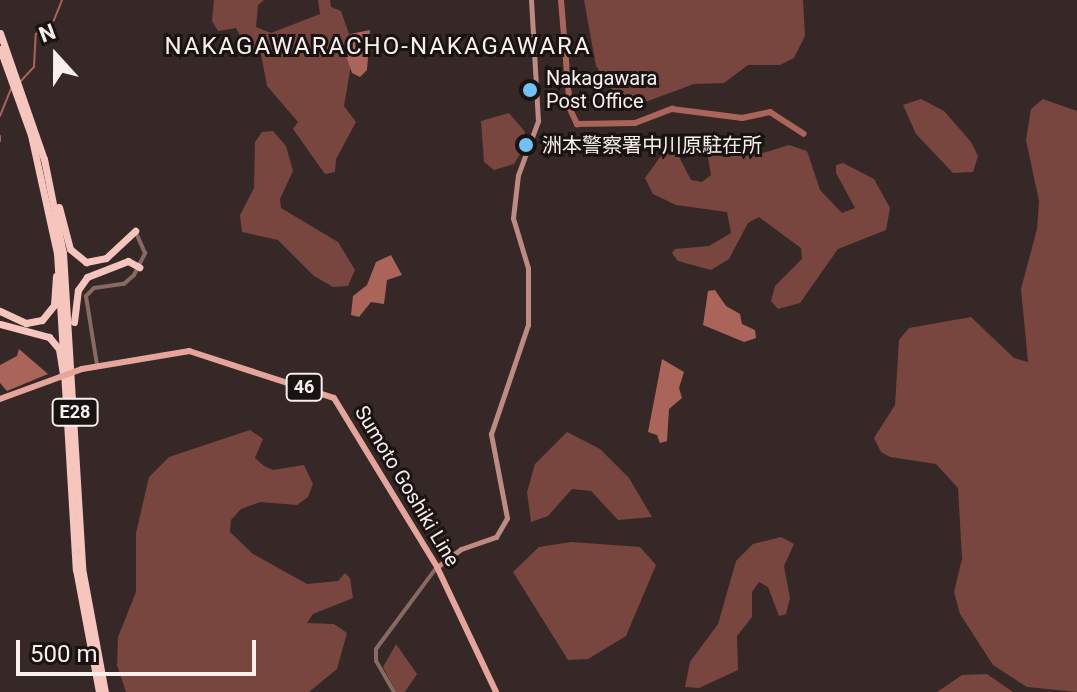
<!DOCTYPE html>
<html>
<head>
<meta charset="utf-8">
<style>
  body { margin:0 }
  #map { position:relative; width:1077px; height:692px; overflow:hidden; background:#362826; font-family:Roboto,"Noto Sans JP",sans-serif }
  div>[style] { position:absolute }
  .green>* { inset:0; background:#78463f }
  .water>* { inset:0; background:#aa6459 }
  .stream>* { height:2px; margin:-1px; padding:0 1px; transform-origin:1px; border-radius:1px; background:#aa6459 }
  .river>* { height:6px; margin:-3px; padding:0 3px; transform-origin:3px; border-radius:3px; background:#aa6459 }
  .tertiary>* { height:4px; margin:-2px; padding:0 2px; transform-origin:2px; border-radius:2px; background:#896964 }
  .secondary>* { height:5px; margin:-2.5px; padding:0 2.5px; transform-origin:2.5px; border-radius:2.5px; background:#be8b83 }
  .primary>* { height:6px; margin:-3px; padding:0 3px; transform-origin:3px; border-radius:3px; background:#e6a59a }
  .motorway>* { height:7px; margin:-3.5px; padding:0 3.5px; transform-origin:3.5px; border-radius:3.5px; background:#f6c6be }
  .primary-bridge>* { height:6px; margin:-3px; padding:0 3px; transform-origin:3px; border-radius:3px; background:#e6a59a }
  .dots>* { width:22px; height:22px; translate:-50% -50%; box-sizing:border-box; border:4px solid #191312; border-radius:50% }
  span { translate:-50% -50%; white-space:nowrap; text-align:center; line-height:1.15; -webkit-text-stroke:6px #191312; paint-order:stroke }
  .shield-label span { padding:2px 6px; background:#191312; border:2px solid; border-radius:6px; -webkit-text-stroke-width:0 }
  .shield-label { font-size:18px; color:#f9f0ee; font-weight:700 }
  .poi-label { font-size:20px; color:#f9f0ee }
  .left { translate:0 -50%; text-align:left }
  .street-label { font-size:20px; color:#f9f0ee }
  .quarter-label { font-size:24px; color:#f9f0ee; letter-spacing:2px }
  .north { position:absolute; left:16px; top:16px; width:80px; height:80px; -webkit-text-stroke:6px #191312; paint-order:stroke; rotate:339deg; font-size:22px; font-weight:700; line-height:32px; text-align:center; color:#f9f0ee }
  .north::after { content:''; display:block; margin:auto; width:28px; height:36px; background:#f9f0ee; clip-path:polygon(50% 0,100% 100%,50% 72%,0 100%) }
  .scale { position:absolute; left:16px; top:640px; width:240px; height:36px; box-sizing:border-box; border:4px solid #f9f0ee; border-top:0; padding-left:10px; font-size:24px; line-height:28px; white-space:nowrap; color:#f9f0ee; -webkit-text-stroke:6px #191312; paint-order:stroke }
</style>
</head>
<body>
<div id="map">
  <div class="green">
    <i style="clip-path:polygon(214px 0,264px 0,258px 5px,256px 27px,271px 33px,320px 14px,318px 0,330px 0,331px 7px,341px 11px,351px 40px,344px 50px,351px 65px,344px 106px,356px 122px,336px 159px,335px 172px,325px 174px,293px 129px,298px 122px,267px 86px,261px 54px,247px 49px,236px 28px,218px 31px,212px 21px)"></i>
    <i style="clip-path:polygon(584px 0,803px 0,805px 36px,794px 58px,780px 65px,748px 65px,724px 83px,694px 84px,648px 101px,631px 101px,613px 91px,596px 66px)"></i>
    <i style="clip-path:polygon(921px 99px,944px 111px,971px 142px,978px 156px,973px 172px,953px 173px,916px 134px,903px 105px)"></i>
    <i style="clip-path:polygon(1043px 99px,1077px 111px,1077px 692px,1027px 687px,993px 665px,960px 614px,954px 592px,962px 559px,958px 488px,936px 464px,890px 457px,881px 452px,874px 438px,895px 405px,899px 340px,909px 328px,971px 317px,1014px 358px,1028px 362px,1021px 289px,1037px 229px,1039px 201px,1026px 140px,1031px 109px)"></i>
    <i style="clip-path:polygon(509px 113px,525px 132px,522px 151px,514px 164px,494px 170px,484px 162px,481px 121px)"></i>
    <i style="clip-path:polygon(273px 131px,286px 146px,293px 171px,280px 199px,281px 208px,338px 242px,355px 270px,348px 286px,333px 287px,314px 276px,278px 240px,242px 232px,240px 215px,254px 188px,255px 142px,262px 132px)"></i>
    <i style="clip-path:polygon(789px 145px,807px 151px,820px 190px,842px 213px,855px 208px,836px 173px,836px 165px,843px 163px,874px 179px,890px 208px,886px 230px,838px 249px,800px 303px,778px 309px,771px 301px,775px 286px,802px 259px,801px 248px,759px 217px,748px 223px,729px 259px,711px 270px,678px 261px,672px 253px,675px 249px,709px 246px,731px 233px,727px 212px,676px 205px,653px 194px,645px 178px,663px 153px,676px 151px,691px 180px,702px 182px,711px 175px,708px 157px,714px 154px,756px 155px)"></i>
    <i style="clip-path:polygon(250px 430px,263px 439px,255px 458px,264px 466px,273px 470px,304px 465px,313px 484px,308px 497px,297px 505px,260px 502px,241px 509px,231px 520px,230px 532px,253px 554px,307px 584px,338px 581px,345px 573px,350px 578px,353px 598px,313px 614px,307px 623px,334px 624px,347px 633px,337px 669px,309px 692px,126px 692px,117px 665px,118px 637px,136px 592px,136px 533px,149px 477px,169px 457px)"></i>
    <i style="clip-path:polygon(567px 432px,600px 449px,629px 478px,652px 517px,618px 520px,591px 491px,572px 489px,548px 516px,531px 522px,527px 492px,535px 464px)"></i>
    <i style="clip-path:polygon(781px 537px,794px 544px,784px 566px,790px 598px,786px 614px,779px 616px,768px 587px,759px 582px,752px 592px,752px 617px,737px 636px,738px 670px,699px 688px,685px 687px,690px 662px,718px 624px,736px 561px,753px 544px)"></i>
    <i style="clip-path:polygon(571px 542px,640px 547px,656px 565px,626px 636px,588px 659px,568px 660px,513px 572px,539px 547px)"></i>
    <i style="clip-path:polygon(396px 644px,417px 674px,405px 692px,396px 692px,383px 667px)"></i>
    <i style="clip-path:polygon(987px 674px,1013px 692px,937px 692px,962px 675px)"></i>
  </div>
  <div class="water">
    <i style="clip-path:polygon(370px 30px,367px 70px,360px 77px,352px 73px,344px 50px,350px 34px)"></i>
    <i style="clip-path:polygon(391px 255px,402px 275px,387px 280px,384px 304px,371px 302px,359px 317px,351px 315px,353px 296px,367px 285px,376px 262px)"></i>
    <i style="clip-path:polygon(715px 290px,726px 306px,740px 314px,742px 324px,755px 330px,756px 338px,744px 342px,703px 325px,708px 291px)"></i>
    <i style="clip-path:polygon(19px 349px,48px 374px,7px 391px,0 383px,0 365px,17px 356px)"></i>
    <i style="clip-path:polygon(662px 359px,684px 372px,679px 388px,682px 398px,669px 409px,667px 441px,660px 443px,657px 435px,648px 432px)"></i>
  </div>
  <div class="stream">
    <i style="left:19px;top:83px;width:22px;rotate:-47deg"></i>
    <i style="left:34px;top:67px;width:33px;rotate:-87deg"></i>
    <i style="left:36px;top:34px;width:23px;rotate:-38deg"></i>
    <i style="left:54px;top:20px;width:22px;rotate:-68deg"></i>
    <i style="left:0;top:116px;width:29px;rotate:-68deg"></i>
    <i style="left:0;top:136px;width:5px;rotate:90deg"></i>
  </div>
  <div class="river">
    <i style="left:561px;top:0;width:109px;rotate:85.3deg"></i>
    <i style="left:570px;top:109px;width:17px;rotate:65deg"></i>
    <i style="left:577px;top:124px;width:58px;rotate:-1deg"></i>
    <i style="left:635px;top:123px;width:40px;rotate:-21deg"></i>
    <i style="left:672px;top:109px;width:71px;rotate:7.3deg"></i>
    <i style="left:742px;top:118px;width:29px;rotate:-12deg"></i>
    <i style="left:770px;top:112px;width:40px;rotate:32.9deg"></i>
  </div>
  <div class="tertiary">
    <i style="left:97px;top:365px;width:70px;rotate:-99.1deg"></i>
    <i style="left:86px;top:296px;width:11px;rotate:-45deg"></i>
    <i style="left:94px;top:288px;width:30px;rotate:-8deg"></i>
    <i style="left:124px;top:284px;width:13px;rotate:-42deg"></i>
    <i style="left:134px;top:275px;width:25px;rotate:-63deg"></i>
    <i style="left:145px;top:253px;width:24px;rotate:-114deg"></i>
    <i style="left:394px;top:692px;width:36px;rotate:-120deg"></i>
    <i style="left:376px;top:661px;width:12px;rotate:-90deg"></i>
    <i style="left:376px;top:649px;width:102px;rotate:-53.4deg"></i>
  </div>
  <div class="secondary">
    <i style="left:437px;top:567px;width:30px;rotate:-37deg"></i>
    <i style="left:461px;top:549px;width:37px;rotate:-19deg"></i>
    <i style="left:496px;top:537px;width:22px;rotate:-60deg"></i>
    <i style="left:507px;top:518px;width:86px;rotate:-100.8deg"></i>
    <i style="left:491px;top:434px;width:115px;rotate:-71.3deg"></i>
    <i style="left:528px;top:325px;width:57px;rotate:-90deg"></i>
    <i style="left:528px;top:268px;width:52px;rotate:-106.7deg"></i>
    <i style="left:513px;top:218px;width:43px;rotate:-83.4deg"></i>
    <i style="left:518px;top:175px;width:58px;rotate:-69.7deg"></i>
    <i style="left:538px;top:121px;width:121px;rotate:-93.3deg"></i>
  </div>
  <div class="primary">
    <i style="left:82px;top:369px;width:109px;rotate:-9.5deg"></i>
    <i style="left:189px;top:351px;width:152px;rotate:18deg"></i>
    <i style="left:334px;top:398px;width:198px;rotate:58.6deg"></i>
    <i style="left:437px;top:567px;width:138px;rotate:64.7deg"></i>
    <i style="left:0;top:399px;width:64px;rotate:-20.1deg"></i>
  </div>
  <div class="motorway">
    <i style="left:0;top:33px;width:133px;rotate:70.8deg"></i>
    <i style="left:44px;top:159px;width:96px;rotate:78.6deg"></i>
    <i style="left:63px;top:253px;width:316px;rotate:86.5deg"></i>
    <i style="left:82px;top:568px;width:126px;rotate:79.5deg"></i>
    <i style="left:0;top:49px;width:91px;rotate:70.2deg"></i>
    <i style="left:31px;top:135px;width:121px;rotate:77.6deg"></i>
    <i style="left:57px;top:253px;width:317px;rotate:86.6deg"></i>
    <i style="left:76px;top:569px;width:125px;rotate:79.4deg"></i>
    <i style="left:59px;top:207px;width:43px;rotate:75.3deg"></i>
    <i style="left:70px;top:249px;width:21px;rotate:39deg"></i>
    <i style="left:86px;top:262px;width:20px;rotate:-11deg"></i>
    <i style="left:106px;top:258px;width:40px;rotate:-43deg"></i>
    <i style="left:0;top:311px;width:29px;rotate:25deg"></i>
    <i style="left:26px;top:323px;width:16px;rotate:-11deg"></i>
    <i style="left:42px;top:320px;width:19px;rotate:-51deg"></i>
    <i style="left:54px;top:305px;width:29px;rotate:-86deg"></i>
    <i style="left:74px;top:322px;width:32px;rotate:-83deg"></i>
    <i style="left:78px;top:290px;width:16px;rotate:-55deg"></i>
    <i style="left:87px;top:277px;width:44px;rotate:-21.3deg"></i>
    <i style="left:128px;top:261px;width:13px;rotate:29deg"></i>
    <i style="left:0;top:324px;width:51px;rotate:14.9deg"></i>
    <i style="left:49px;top:337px;width:16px;rotate:50deg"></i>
    <i style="left:59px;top:349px;width:26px;rotate:81deg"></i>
  </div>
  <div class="primary-bridge">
    <i style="left:60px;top:377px;width:23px;rotate:-20deg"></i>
  </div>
  <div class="dots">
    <i style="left:530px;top:90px;background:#72c1f5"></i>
    <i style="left:526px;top:145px;background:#72c1f5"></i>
  </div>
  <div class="shield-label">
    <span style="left:304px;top:387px">46</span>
    <span style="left:75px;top:412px">E28</span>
  </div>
  <div class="poi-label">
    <span class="left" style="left:546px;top:90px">Nakagawara<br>Post Office</span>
    <span class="left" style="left:542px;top:145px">洲本警察署中川原駐在所</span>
  </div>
  <div class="street-label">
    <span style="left:407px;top:486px;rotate:59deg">Sumoto Goshiki Line</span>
  </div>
  <div class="quarter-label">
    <span style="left:378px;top:47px">NAKAGAWARACHO-NAKAGAWARA</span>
  </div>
  <div class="north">N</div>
  <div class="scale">500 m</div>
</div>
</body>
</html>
